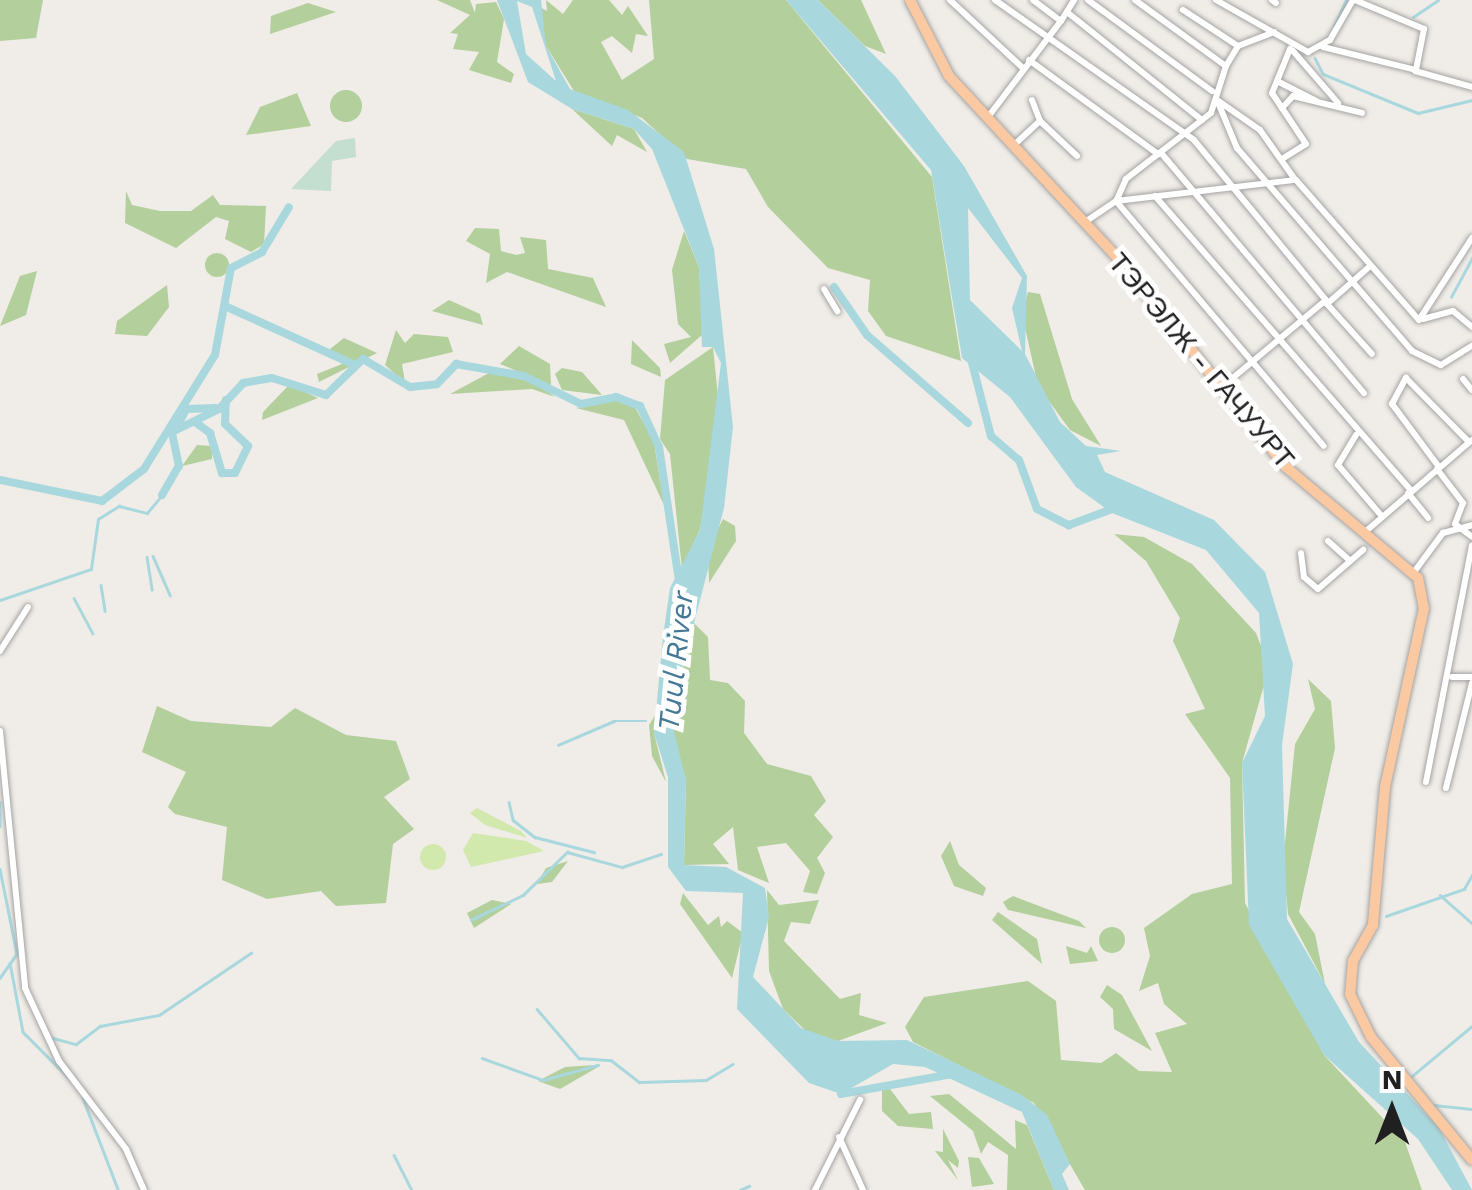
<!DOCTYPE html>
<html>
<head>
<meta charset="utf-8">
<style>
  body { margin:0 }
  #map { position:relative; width:1472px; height:1190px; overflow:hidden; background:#f0ece7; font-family:"Work Sans",sans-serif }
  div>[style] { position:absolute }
  .grass>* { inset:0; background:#d2e9ae }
  .round { border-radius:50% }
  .forest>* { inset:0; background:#b2cf9c }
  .wetland>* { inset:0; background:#c4decf }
  .water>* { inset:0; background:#a8d8dd }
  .stream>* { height:2.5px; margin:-1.25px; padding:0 1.25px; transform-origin:1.25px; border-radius:1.25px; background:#a8d8dd }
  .river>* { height:8px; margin:-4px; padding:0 4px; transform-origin:4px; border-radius:4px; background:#a8d8dd }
  .roads { filter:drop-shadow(0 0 2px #a4a4a4) drop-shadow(0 0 2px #a4a4a4) }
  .minor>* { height:6px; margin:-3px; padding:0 3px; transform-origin:3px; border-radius:3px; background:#fff }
  .major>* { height:10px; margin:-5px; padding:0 5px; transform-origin:5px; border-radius:5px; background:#fac9a2 }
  span { translate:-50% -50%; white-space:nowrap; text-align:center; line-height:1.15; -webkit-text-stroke:10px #fff; paint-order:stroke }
  .street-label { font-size:28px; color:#202020 }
  .water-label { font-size:30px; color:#447897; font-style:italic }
  .north { position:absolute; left:1342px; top:1060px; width:100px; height:100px; -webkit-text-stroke:8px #fff; paint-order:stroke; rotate:0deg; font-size:28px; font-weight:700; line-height:40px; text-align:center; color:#202020 }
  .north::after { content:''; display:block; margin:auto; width:35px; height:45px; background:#202020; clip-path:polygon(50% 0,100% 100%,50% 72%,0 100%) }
</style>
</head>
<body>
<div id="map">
  <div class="grass">
    <i style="clip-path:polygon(477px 808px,521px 831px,527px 838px,485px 825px,470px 813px)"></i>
    <i style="clip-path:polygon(473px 833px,526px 841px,544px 851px,471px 867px,463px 850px)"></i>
    <i class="round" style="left:420px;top:844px;width:26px;height:26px"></i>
  </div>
  <div class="forest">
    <i style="clip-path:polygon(0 0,43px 0,36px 38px,0 41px)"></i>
    <i style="clip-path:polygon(437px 0,470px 0,475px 13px,476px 4px,496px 2px,504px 19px,497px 62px,514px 74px,511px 83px,469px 70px,479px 52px,453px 49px,458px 34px,450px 33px,470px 15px)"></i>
    <i style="clip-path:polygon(546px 0,563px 14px,573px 0,609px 0,622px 15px,628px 6px,648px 36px,636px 34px,632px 53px,612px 36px,601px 42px,622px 80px,654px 59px,649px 0,786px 0,932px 177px,961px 361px,886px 336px,868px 311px,870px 280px,828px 268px,768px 207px,746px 169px,687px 159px,642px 118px,574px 91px,546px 46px,538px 6px,547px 11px)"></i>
    <i style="clip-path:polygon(818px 0,861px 0,886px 54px,865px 46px)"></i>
    <i style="clip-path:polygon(308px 3px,336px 12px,270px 34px,271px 16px)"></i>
    <i class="round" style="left:330px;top:90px;width:32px;height:32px"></i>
    <i style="clip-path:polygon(297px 93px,311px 126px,246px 135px,260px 107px)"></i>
    <i style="clip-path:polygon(572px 109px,634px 129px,647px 152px,617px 135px,612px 146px)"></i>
    <i style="clip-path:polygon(126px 191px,132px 205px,160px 211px,191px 211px,213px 195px,220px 205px,266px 206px,264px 244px,251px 252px,225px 239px,229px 221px,216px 217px,176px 248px,125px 223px)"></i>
    <i style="clip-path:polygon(475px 228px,499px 229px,501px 251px,516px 255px,525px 253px,520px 237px,546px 240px,548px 269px,593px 278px,606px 307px,507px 272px,486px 283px,490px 254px,466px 241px)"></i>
    <i style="clip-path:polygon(684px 231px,699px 267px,703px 334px,670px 363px,664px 344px,691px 337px,678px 324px,672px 270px)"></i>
    <i class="round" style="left:205px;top:253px;width:24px;height:24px"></i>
    <i style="clip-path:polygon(37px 271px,26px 315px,0 326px,20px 276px)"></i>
    <i style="clip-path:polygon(167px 285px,169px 307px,147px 336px,115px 334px,117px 321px)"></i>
    <i style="clip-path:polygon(1028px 292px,1040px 294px,1072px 399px,1101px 446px,1070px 430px,1038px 386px,1022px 314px)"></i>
    <i style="clip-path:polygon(449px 300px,480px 314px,483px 325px,432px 311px)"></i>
    <i style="clip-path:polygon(396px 330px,405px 343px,414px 334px,448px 337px,453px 352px,402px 364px,405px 383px,385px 365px)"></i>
    <i style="clip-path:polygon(344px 338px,377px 353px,319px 382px,317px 374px,342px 364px,330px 349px)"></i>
    <i style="clip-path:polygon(632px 340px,660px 368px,661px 377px,631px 364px)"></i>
    <i style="clip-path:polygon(519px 346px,550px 364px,551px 385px,500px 364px)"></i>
    <i style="clip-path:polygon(713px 347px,720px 417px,700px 529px,682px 569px,670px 454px,660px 439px,665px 380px)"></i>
    <i style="clip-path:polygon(562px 368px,582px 372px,602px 395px,562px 390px,555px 374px)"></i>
    <i style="clip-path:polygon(489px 373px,535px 382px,555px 397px,532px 389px,450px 394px)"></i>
    <i style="clip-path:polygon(289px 385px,318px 398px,262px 420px,263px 412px)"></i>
    <i style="clip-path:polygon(615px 400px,635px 407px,654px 442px,664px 505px,624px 420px,576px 408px)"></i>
    <i style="clip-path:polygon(197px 445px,212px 446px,212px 459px,182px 466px)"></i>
    <i style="clip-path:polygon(723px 519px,735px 526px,736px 541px,709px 583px,708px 549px)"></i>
    <i style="clip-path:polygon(1114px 534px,1144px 537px,1192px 564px,1256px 633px,1269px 667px,1242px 763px,1245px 903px,1324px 1055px,1405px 1142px,1422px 1190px,1085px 1190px,1034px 1103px,913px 1042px,905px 1027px,924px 997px,1028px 981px,1056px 1001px,1061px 1060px,1101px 1063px,1116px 1053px,1139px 1071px,1172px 1072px,1155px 1033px,1187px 1024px,1164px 1004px,1158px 983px,1139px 991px,1150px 956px,1144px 928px,1192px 894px,1232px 884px,1230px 778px,1185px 714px,1205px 709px,1173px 641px,1180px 618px,1146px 561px)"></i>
    <i style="clip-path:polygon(694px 623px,708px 637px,710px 680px,728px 683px,745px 701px,744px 733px,767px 764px,811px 776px,826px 801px,814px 815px,833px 837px,817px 858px,825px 873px,817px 894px,803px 892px,810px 871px,786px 843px,757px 847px,769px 883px,738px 870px,733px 827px,713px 844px,729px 864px,684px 865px,686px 780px,669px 725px)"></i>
    <i style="clip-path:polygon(1308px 679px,1331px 701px,1335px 748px,1299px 912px,1315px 934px,1325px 984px,1288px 914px,1283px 862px,1295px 744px,1315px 709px)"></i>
    <i style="clip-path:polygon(157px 706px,191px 721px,271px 727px,295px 708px,346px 735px,396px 741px,410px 779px,384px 797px,414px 829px,393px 844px,386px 903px,336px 906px,321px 891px,267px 899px,222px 880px,227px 827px,175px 814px,168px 807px,186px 772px,142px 752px)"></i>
    <i style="clip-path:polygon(656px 714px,654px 733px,666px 782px,652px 756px,649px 725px)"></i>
    <i style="clip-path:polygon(950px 841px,959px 865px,986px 888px,983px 896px,954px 886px,941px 856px)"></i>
    <i style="clip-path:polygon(568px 861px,552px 882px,537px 884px,546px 868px)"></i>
    <i style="clip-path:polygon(767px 890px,779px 905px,819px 900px,810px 924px,791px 922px,784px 941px,840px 999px,861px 993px,859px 1015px,887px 1023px,838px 1041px,808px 1033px,783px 1009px,769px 971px)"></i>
    <i style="clip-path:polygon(683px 893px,708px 925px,719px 916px,721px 927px,727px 921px,743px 933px,732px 978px,680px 904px)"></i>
    <i style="clip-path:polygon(1013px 896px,1079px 921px,1086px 928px,1008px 910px,1003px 902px)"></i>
    <i style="clip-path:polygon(492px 900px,511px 904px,474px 928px,467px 913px)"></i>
    <i style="clip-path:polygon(998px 912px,1037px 939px,1042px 964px,992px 920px)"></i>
    <i class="round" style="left:1099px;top:927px;width:26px;height:26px"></i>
    <i style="clip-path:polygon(1066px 946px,1087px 953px,1091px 946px,1098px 961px,1070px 964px)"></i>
    <i style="clip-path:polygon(1107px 985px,1122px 995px,1152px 1051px,1114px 1029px,1113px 1009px,1100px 997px)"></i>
    <i style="clip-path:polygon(565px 1067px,595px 1065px,598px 1067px,560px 1089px,538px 1081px)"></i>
    <i style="clip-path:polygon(890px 1089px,909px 1114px,931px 1112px,933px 1129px,898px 1126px,882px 1111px,882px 1090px)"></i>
    <i style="clip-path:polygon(949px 1094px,1016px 1149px,1015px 1120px,1027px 1125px,1054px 1190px,1007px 1190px,1008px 1155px,988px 1142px,981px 1154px,973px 1131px,930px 1096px)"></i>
    <i style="clip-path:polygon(943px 1129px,959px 1161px,958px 1168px,948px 1160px,958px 1180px,935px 1151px,943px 1152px)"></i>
    <i style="clip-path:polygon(968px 1157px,979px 1158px,994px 1184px,972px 1187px)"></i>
  </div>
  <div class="wetland">
    <i style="clip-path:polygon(355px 138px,356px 157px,332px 161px,331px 191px,291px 189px,336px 141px)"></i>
  </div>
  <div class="water">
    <i style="clip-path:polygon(evenodd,497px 0,541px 0,546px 46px,570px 89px,628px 110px,684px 152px,714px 249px,733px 427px,724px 508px,670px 715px,686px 780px,684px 865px,726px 867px,765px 888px,769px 917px,753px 977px,801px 1028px,838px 1041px,907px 1040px,1022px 1095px,1047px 1115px,1070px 1164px,1062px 1174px,1069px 1190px,1054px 1190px,1022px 1112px,925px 1067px,893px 1064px,841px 1094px,809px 1083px,737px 1009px,743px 893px,686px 891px,668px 867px,668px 777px,654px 733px,663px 636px,670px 588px,700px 530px,721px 363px,713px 347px,702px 347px,699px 267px,652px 149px,634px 129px,572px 109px,528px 82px,497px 0,517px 1px,532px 7px,556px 81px,526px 54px,517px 1px)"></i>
    <i style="clip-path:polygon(evenodd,786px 0,818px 0,895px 76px,964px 166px,1027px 276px,1025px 354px,1060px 422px,1086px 446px,1121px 451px,1097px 455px,1105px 472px,1214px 520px,1265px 572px,1293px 664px,1282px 745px,1287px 919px,1359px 1042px,1439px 1128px,1472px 1190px,1452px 1190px,1418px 1139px,1324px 1055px,1249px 925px,1242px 763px,1265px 716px,1259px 613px,1206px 550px,1112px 513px,1076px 487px,1010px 397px,962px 358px,931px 170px,786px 0,968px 208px,1022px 278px,1012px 308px,1022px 351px,970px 300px,968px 208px)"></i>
  </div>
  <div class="stream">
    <i style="left:1413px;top:17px;width:30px;rotate:-34deg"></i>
    <i style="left:1334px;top:26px;width:29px;rotate:-65deg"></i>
    <i style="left:1315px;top:58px;width:18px;rotate:63deg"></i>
    <i style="left:1323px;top:74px;width:103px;rotate:22.3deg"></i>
    <i style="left:1418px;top:113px;width:56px;rotate:-13.5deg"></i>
    <i style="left:1451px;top:297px;width:44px;rotate:-61.7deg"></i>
    <i style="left:153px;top:556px;width:43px;rotate:66.4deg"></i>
    <i style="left:147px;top:557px;width:33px;rotate:81deg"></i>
    <i style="left:101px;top:585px;width:26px;rotate:81deg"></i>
    <i style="left:74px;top:598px;width:40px;rotate:62deg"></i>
    <i style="left:0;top:600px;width:96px;rotate:-18.8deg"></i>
    <i style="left:91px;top:569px;width:50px;rotate:-82deg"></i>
    <i style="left:98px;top:519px;width:25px;rotate:-32deg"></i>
    <i style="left:119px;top:506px;width:29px;rotate:14deg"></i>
    <i style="left:147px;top:513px;width:23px;rotate:-50deg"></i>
    <i style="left:558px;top:745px;width:61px;rotate:-23.2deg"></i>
    <i style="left:614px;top:721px;width:32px"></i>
    <i style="left:0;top:802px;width:24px;rotate:90deg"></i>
    <i style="left:509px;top:802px;width:18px;rotate:77deg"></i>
    <i style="left:513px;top:820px;width:28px;rotate:38deg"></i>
    <i style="left:535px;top:837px;width:61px;rotate:14.3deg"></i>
    <i style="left:0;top:869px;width:87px;rotate:78.7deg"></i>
    <i style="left:17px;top:954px;width:29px;rotate:125deg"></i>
    <i style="left:1440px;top:895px;width:43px;rotate:41.2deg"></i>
    <i style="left:1386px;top:916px;width:83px;rotate:-19.1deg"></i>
    <i style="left:1464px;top:889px;width:16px;rotate:-60deg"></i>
    <i style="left:471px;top:920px;width:58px;rotate:-25.7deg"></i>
    <i style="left:523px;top:895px;width:62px;rotate:-44.3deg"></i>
    <i style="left:567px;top:852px;width:57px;rotate:15.3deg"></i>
    <i style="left:622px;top:867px;width:41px;rotate:-18.4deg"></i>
    <i style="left:10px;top:963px;width:70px;rotate:79.3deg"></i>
    <i style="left:23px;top:1032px;width:66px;rotate:45deg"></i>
    <i style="left:537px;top:1009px;width:65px;rotate:49.4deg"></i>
    <i style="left:579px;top:1058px;width:32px;rotate:4deg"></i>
    <i style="left:611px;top:1060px;width:36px;rotate:38deg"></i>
    <i style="left:639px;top:1082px;width:67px;rotate:-1.7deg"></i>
    <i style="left:706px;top:1080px;width:31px;rotate:-31deg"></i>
    <i style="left:53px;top:1038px;width:24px;rotate:15deg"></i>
    <i style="left:76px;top:1044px;width:30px;rotate:-37deg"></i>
    <i style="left:100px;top:1026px;width:60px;rotate:-10.6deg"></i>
    <i style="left:159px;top:1015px;width:111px;rotate:-34deg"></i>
    <i style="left:482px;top:1058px;width:65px;rotate:19.8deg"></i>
    <i style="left:543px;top:1080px;width:57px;rotate:-15.3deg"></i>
    <i style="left:1412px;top:1076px;width:78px;rotate:-39.8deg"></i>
    <i style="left:83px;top:1098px;width:97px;rotate:69deg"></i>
    <i style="left:1434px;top:1105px;width:38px;rotate:6deg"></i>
    <i style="left:394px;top:1155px;width:39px;rotate:63deg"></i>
    <i style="left:740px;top:1190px;width:10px;rotate:-24deg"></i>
  </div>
  <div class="river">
    <i style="left:834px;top:287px;width:58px;rotate:55.5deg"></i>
    <i style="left:867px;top:335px;width:134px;rotate:41.1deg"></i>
    <i style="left:227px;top:307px;width:141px;rotate:24.4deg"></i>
    <i style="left:970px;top:355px;width:84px;rotate:75.5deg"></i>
    <i style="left:991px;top:436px;width:37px;rotate:41deg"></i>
    <i style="left:1019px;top:460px;width:52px;rotate:69.8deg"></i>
    <i style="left:1037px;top:509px;width:36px;rotate:27deg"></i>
    <i style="left:1069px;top:525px;width:49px;rotate:-20.3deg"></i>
    <i style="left:195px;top:422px;width:19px;rotate:36deg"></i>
    <i style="left:210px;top:433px;width:42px;rotate:73.3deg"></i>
    <i style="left:222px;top:473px;width:13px"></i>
    <i style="left:235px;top:473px;width:30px;rotate:-64deg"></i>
    <i style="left:248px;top:446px;width:32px;rotate:-136deg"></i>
    <i style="left:225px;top:424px;width:24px;rotate:-88deg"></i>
    <i style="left:177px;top:427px;width:20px;rotate:-63deg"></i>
    <i style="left:186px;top:409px;width:30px;rotate:-2deg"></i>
    <i style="left:0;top:480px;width:104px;rotate:11.6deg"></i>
    <i style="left:102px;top:501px;width:53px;rotate:-37.3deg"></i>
    <i style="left:144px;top:469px;width:134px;rotate:-58.1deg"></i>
    <i style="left:215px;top:355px;width:88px;rotate:-79.6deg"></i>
    <i style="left:231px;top:268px;width:35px;rotate:-27deg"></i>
    <i style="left:262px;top:252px;width:52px;rotate:-59deg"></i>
    <i style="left:162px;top:495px;width:34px;rotate:-60deg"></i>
    <i style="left:179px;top:466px;width:35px;rotate:-102deg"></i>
    <i style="left:172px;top:432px;width:52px;rotate:-26.1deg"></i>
    <i style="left:219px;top:409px;width:35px;rotate:-47deg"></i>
    <i style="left:243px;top:383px;width:29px;rotate:-10deg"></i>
    <i style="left:272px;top:378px;width:57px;rotate:17.5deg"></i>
    <i style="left:326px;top:395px;width:52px;rotate:-44.2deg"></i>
    <i style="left:363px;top:359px;width:55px;rotate:30.8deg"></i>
    <i style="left:410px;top:387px;width:27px;rotate:-6deg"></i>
    <i style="left:437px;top:384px;width:28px;rotate:-46deg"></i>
    <i style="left:456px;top:364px;width:69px;rotate:10deg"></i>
    <i style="left:524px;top:376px;width:64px;rotate:26.2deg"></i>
    <i style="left:581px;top:404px;width:36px;rotate:-11deg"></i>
    <i style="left:616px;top:397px;width:26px;rotate:21deg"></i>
    <i style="left:640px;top:406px;width:45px;rotate:65.1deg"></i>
    <i style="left:659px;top:447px;width:135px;rotate:81.5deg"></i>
    <i style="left:841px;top:1094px;width:113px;rotate:-10.2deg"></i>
  </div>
  <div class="roads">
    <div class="minor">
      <i style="left:950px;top:0;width:100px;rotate:43deg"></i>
      <i style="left:995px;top:0;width:243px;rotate:35.1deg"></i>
      <i style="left:1194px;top:140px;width:207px;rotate:50.5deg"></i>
      <i style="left:1326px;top:300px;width:134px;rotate:140.1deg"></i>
      <i style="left:1033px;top:0;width:35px;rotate:37deg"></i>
      <i style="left:1061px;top:21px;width:25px;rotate:-58deg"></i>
      <i style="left:1088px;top:0;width:154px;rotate:36.3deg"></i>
      <i style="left:1135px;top:0;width:112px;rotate:36deg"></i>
      <i style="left:1226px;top:66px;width:23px;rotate:-59deg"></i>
      <i style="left:1238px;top:46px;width:66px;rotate:-146.8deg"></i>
      <i style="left:1216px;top:0;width:106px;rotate:29.5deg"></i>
      <i style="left:1308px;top:52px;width:25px;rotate:-29deg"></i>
      <i style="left:1330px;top:40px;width:46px;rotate:-60.1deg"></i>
      <i style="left:1272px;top:0;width:5px;rotate:37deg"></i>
      <i style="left:1067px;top:12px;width:173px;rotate:38.7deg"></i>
      <i style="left:1238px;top:46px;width:39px;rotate:-21deg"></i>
      <i style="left:1323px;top:47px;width:96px;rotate:13.9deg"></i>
      <i style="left:1416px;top:70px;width:42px;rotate:-79deg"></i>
      <i style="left:1424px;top:29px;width:75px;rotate:-157.2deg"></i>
      <i style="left:1293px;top:51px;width:69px;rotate:49.1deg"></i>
      <i style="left:1029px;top:60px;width:160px;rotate:36.1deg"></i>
      <i style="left:1226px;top:66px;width:49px;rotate:107.7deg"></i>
      <i style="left:1211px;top:113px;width:108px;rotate:142.2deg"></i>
      <i style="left:1126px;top:179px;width:24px;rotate:114deg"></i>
      <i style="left:1116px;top:201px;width:181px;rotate:-6.7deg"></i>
      <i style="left:1296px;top:180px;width:186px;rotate:48.7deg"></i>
      <i style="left:1419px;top:320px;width:98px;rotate:-57.1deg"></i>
      <i style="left:1415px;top:71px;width:59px;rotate:15.7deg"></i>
      <i style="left:1277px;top:81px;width:44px;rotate:27.1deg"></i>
      <i style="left:1032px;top:100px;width:22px;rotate:69deg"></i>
      <i style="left:1217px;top:100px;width:52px;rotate:67.4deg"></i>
      <i style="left:1237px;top:148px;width:268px;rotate:49.2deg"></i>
      <i style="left:1412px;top:351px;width:32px;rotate:26deg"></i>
      <i style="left:1441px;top:365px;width:36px;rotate:-32deg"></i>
      <i style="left:1217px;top:100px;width:52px;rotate:34.9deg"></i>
      <i style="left:1260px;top:130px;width:59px;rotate:54.7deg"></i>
      <i style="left:1282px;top:108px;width:16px;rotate:-47deg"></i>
      <i style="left:1293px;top:96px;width:71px;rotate:13.8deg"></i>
      <i style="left:988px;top:117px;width:121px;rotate:-52.8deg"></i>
      <i style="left:1013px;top:146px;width:37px;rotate:-43deg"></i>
      <i style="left:1040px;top:121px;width:51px;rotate:43.4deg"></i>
      <i style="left:1162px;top:154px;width:313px;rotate:49.8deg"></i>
      <i style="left:1282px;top:159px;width:28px;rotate:-32deg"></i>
      <i style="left:1306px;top:144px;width:61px;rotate:-123.7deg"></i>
      <i style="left:1272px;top:93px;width:48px;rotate:-67.8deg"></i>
      <i style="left:1155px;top:196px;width:391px;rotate:49deg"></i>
      <i style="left:1085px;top:222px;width:37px;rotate:-34deg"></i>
      <i style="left:1116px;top:201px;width:321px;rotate:49.7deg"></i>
      <i style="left:1369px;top:267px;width:56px;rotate:138.6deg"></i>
      <i style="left:1327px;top:304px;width:67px;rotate:48deg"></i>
      <i style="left:824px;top:289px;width:26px;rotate:59deg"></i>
      <i style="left:1423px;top:319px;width:31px;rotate:-15deg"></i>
      <i style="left:1453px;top:311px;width:25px;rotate:40deg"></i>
      <i style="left:1463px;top:379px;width:14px;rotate:51deg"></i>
      <i style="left:1356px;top:435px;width:35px;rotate:121deg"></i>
      <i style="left:1338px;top:465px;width:65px;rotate:49.4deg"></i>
      <i style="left:1439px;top:467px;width:79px;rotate:-126.7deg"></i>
      <i style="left:1392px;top:404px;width:30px;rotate:-62deg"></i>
      <i style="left:1406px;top:378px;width:90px;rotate:45.5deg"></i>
      <i style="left:1437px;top:469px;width:43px;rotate:52.6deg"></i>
      <i style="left:1463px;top:503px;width:22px;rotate:111deg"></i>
      <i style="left:1455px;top:524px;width:21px;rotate:37deg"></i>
      <i style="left:1408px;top:493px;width:32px;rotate:51deg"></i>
      <i style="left:1365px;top:532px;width:141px;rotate:-40.7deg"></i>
      <i style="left:1328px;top:541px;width:30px;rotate:42deg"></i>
      <i style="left:1301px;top:553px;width:24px;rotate:83deg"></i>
      <i style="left:1304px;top:577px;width:18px;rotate:41deg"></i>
      <i style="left:1318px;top:589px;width:60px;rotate:-40.9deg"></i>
      <i style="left:1414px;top:572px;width:49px;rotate:-53.4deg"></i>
      <i style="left:1443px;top:533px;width:30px;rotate:-15deg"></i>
      <i style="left:0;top:651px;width:52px;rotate:-57.5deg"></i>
      <i style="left:1452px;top:677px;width:20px"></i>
      <i style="left:0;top:731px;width:258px;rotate:84.4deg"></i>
      <i style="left:25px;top:988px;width:81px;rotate:65deg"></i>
      <i style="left:59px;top:1061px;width:111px;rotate:52.7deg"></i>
      <i style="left:126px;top:1149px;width:45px;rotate:66.3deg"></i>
      <i style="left:1426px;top:782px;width:241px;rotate:-79deg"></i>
      <i style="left:1446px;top:788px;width:108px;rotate:-76.1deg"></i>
      <i style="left:839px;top:1137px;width:58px;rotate:65.6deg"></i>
      <i style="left:815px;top:1190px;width:101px;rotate:-63.4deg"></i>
    </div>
    <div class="major">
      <i style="left:910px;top:0;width:85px;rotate:62.8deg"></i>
      <i style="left:949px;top:76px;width:243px;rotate:47.2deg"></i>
      <i style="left:1114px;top:254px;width:274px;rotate:51.1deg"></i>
      <i style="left:1286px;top:467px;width:172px;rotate:40.1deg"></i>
      <i style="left:1418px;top:578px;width:31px;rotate:79deg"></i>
      <i style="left:1424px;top:608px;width:183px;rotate:102.3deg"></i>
      <i style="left:1385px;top:787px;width:139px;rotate:95deg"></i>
      <i style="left:1373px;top:925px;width:41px;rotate:119.1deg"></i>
      <i style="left:1353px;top:961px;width:33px;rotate:95deg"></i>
      <i style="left:1350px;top:994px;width:48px;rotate:64deg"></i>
      <i style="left:1371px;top:1037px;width:159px;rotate:50.6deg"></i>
    </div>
  </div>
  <div class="street-label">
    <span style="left:1201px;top:361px;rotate:50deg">ТЭРЭЛЖ - ГАЧУУРТ</span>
  </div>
  <div class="water-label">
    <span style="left:676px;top:661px;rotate:-84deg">Tuul River</span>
  </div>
  <div class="north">N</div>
</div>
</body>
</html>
